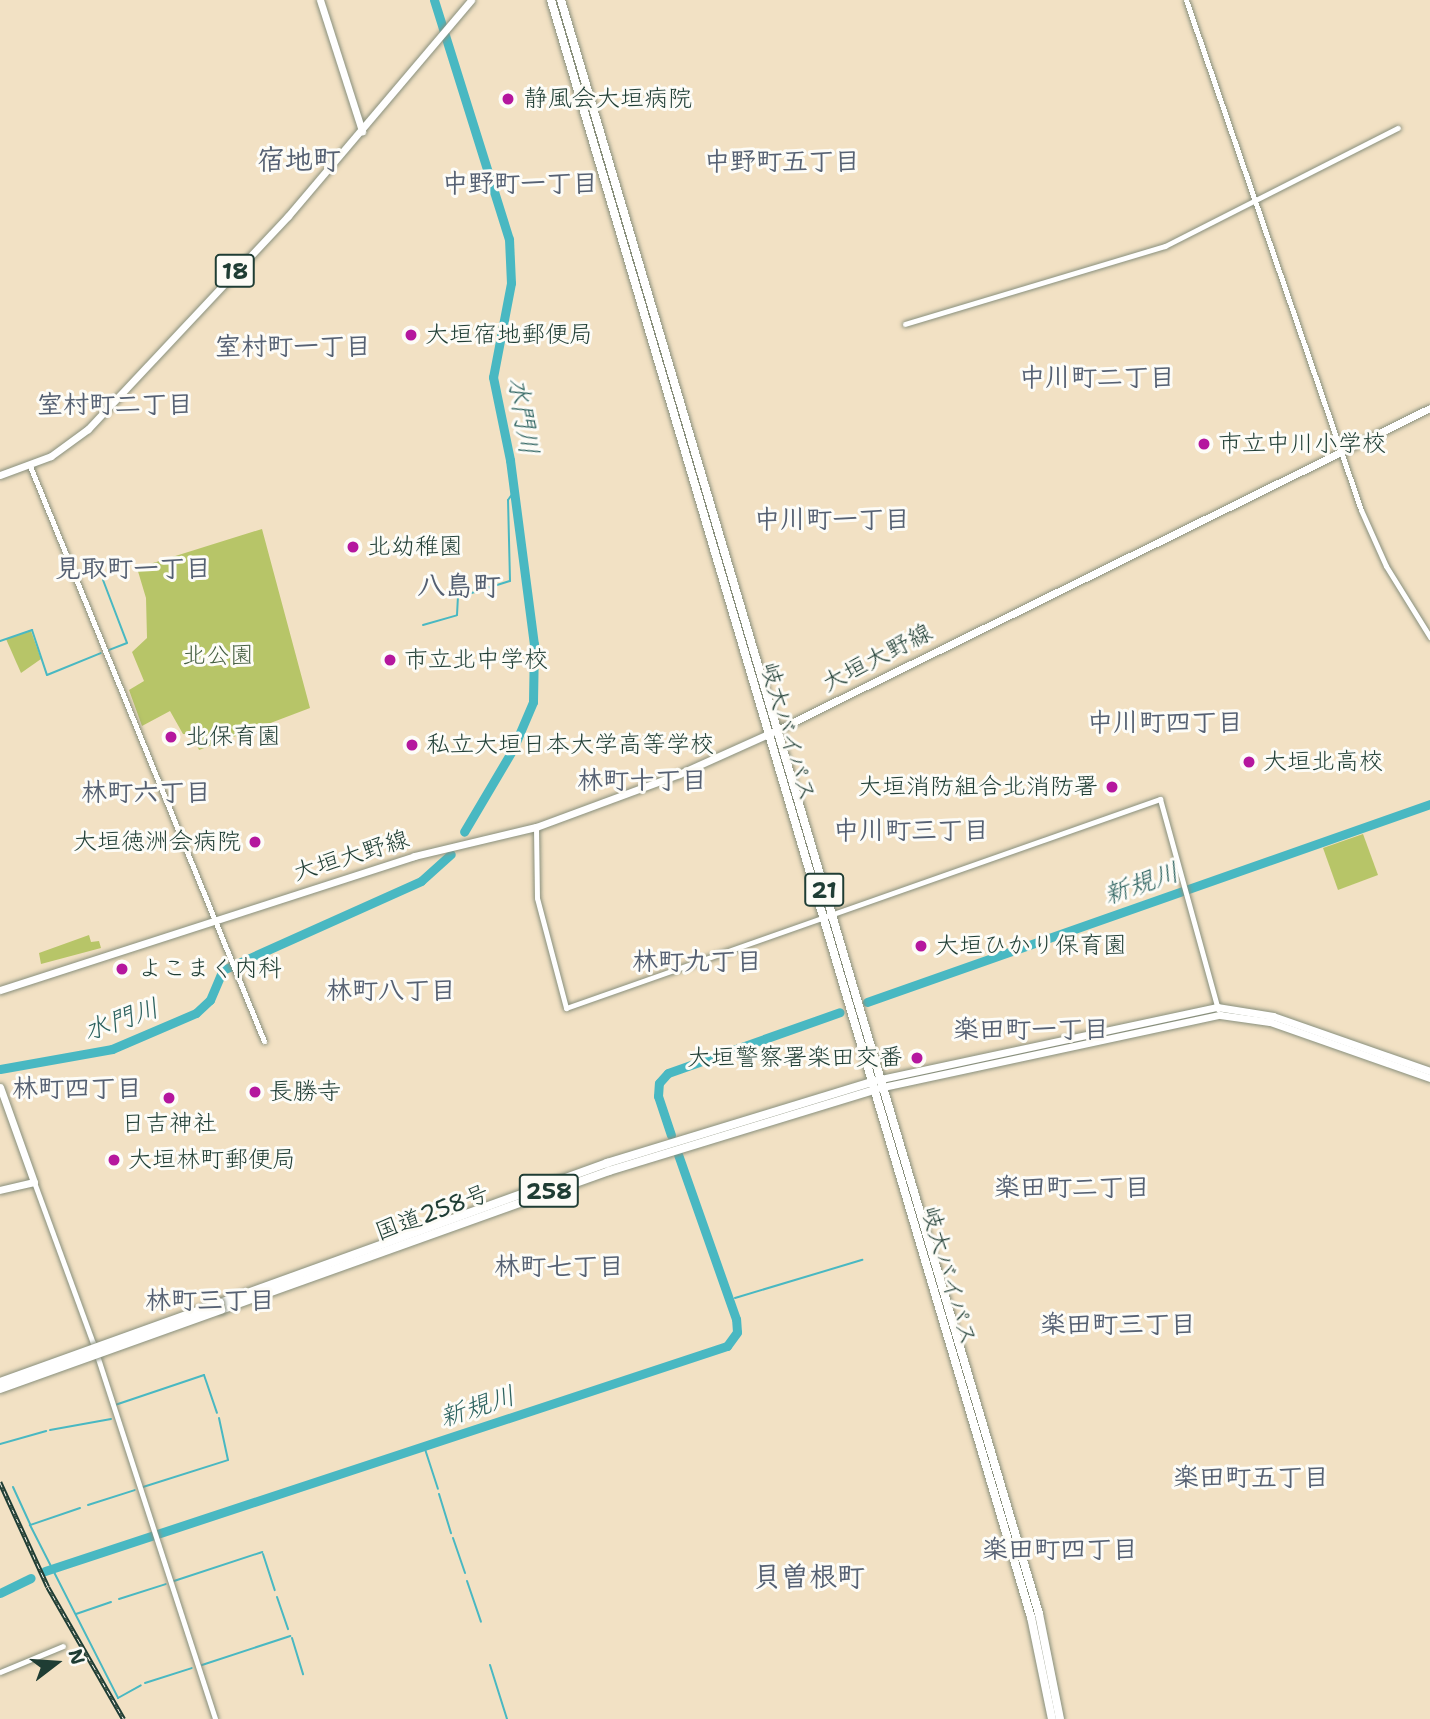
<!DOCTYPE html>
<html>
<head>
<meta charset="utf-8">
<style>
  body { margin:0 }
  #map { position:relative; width:1430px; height:1719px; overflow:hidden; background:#f2e1c4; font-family:"Shantell Sans","Klee One",sans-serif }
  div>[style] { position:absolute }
  .green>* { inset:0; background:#b7c568 }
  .stream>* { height:2px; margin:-1px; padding:0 1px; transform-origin:1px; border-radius:1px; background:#49b8c2 }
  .river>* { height:9px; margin:-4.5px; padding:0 4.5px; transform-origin:4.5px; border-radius:4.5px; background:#49b8c2 }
  .roads { filter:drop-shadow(0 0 2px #888f7c) drop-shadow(0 0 2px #888f7c) }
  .minor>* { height:5px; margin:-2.5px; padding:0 2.5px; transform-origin:2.5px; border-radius:2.5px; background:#fff }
  .major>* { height:7px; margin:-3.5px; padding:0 3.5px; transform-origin:3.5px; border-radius:3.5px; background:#fff }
  .highway>* { height:8px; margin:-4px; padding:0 4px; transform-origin:4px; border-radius:4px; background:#fff }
  .rail>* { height:4.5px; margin-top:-2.25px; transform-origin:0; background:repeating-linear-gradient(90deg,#fdfcf7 0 5px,#1f3d34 0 10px); box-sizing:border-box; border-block:2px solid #1f3d34 }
  .bridges { filter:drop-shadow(0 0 2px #888f7c) drop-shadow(0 0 2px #888f7c) }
  .highway-bridge>* { height:8px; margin:-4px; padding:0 4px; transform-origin:4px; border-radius:4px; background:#fff }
  .dots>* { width:19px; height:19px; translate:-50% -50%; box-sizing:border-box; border:4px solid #fdfcf7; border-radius:50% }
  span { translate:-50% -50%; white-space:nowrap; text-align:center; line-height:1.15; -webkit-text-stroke:6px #fdfcf7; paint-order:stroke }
  .shield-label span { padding:2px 5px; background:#fdfcf7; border:2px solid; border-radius:5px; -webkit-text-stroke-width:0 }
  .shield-label { font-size:23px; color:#1f3d34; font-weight:700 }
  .poi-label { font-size:24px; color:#1f3d34 }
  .left { translate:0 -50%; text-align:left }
  .right { translate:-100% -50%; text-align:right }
  .park-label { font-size:24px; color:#455f41 }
  .street-label { font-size:24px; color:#1f3d34 }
  .neighbourhood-label { font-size:26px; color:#556072; font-weight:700 }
  .water-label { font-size:26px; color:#2c625f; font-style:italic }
  .quarter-label { font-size:28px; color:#556072; font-weight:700 }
  .north { position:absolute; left:21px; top:1628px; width:70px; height:70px; -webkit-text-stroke:5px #fdfcf7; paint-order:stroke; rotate:73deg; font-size:19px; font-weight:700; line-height:28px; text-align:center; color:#1f3d34 }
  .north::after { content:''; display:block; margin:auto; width:24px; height:32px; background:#1f3d34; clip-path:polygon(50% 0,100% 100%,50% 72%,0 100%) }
</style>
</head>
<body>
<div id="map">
  <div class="green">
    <i style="clip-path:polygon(262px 529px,310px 708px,199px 750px,192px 734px,183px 734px,170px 711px,142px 726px,129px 690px,144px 681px,132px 652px,147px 638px,146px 598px,137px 568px)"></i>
    <i style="clip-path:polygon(31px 631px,41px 659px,21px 673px,6px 639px)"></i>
    <i style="clip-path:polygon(1363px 834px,1378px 875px,1338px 890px,1323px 848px)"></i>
    <i style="clip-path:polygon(89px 935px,91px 942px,99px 941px,101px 948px,41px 964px,39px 953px)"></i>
  </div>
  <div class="stream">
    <i style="left:103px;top:580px;width:67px;rotate:69.1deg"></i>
    <i style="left:127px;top:643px;width:19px;rotate:159deg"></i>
    <i style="left:462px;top:596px;width:50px;rotate:-17.4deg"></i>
    <i style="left:510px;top:581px;width:81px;rotate:-91.4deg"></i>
    <i style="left:508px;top:500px;width:9px;rotate:-54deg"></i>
    <i style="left:423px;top:625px;width:35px;rotate:-16deg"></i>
    <i style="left:457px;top:615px;width:18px;rotate:-87deg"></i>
    <i style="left:0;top:641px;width:34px;rotate:-19deg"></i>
    <i style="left:32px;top:630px;width:47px;rotate:71.6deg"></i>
    <i style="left:47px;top:675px;width:58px;rotate:-22.2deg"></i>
    <i style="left:735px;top:1298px;width:133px;rotate:-16.7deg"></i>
    <i style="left:729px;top:1299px;width:2px"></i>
    <i style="left:115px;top:1405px;width:94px;rotate:-18.6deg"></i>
    <i style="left:204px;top:1375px;width:40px;rotate:71.1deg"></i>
    <i style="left:50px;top:1430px;width:62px;rotate:-10.2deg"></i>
    <i style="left:0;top:1444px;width:48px;rotate:-15.8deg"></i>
    <i style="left:424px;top:1446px;width:45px;rotate:72deg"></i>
    <i style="left:13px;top:1487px;width:41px;rotate:65.3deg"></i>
    <i style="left:143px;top:1487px;width:89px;rotate:-17.6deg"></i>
    <i style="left:228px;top:1460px;width:43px;rotate:-102.1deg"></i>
    <i style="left:439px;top:1494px;width:41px;rotate:72.9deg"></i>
    <i style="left:88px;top:1505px;width:49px;rotate:-17.7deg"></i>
    <i style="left:80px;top:1508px;width:53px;rotate:161.2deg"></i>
    <i style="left:30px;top:1525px;width:194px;rotate:63deg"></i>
    <i style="left:118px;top:1698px;width:26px;rotate:-29deg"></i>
    <i style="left:453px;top:1538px;width:37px;rotate:71deg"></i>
    <i style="left:263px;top:1554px;width:38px;rotate:72deg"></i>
    <i style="left:174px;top:1581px;width:93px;rotate:-18.2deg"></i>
    <i style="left:467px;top:1581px;width:43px;rotate:71.1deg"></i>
    <i style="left:277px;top:1597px;width:34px;rotate:71deg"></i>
    <i style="left:119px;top:1599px;width:49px;rotate:-17.7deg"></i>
    <i style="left:76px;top:1614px;width:37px;rotate:-19deg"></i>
    <i style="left:292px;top:1638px;width:38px;rotate:73deg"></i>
    <i style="left:202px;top:1665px;width:93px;rotate:-18.2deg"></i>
    <i style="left:490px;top:1665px;width:57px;rotate:72.5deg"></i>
    <i style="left:145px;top:1683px;width:49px;rotate:-17.7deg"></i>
  </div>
  <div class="river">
    <i style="left:434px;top:0;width:250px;rotate:72.6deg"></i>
    <i style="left:509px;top:239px;width:44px;rotate:87.4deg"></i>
    <i style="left:511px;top:283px;width:96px;rotate:100.8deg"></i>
    <i style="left:493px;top:377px;width:85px;rotate:78.4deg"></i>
    <i style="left:510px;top:460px;width:186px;rotate:82.6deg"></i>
    <i style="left:534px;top:644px;width:58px;rotate:91deg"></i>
    <i style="left:533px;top:702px;width:51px;rotate:113.1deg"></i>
    <i style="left:513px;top:749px;width:96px;rotate:120.6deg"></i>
    <i style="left:867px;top:1002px;width:597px;rotate:-19.38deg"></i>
    <i style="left:0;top:1069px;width:114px;rotate:-10.1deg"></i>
    <i style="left:112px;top:1049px;width:91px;rotate:-23.2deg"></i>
    <i style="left:196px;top:1013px;width:19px;rotate:-43deg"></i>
    <i style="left:210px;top:1000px;width:33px;rotate:-67deg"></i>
    <i style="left:223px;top:970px;width:217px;rotate:-24.2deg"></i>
    <i style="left:421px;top:881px;width:40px;rotate:-42deg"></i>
    <i style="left:671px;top:1135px;width:41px;rotate:-108.4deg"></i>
    <i style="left:658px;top:1096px;width:13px;rotate:-86deg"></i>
    <i style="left:659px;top:1083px;width:13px;rotate:-48deg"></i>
    <i style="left:668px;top:1073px;width:182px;rotate:-19.5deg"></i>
    <i style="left:45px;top:1571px;width:718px;rotate:-18.26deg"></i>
    <i style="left:727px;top:1346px;width:17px;rotate:-54deg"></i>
    <i style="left:737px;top:1332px;width:13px;rotate:-94deg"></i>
    <i style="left:736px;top:1319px;width:175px;rotate:-109.4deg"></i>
    <i style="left:0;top:1593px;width:34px;rotate:-26deg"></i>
  </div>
  <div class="roads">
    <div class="minor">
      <i style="left:1186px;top:0;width:539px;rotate:71.06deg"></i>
      <i style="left:1361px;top:510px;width:61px;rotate:65.9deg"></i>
      <i style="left:1386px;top:566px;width:84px;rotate:58.2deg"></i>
      <i style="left:905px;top:324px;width:271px;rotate:-16.7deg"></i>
      <i style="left:1165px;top:246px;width:261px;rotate:-26.9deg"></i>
      <i style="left:30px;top:466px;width:621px;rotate:67.86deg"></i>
      <i style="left:536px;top:827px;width:71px;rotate:89.2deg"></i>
      <i style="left:537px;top:898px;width:114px;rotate:75.2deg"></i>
      <i style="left:566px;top:1008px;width:630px;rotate:-19.38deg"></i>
      <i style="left:1160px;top:799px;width:218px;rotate:74.6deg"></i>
      <i style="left:34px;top:1182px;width:171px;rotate:69.9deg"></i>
      <i style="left:93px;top:1343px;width:395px;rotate:72deg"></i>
      <i style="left:0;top:1672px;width:68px;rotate:-22.4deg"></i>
    </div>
    <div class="major">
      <i style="left:320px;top:0;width:138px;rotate:72.2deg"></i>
      <i style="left:0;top:475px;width:54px;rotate:-20.4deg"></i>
      <i style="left:51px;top:456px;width:46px;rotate:-36.1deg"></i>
      <i style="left:88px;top:429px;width:292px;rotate:-46.8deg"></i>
      <i style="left:288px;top:216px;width:283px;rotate:-49.7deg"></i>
      <i style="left:0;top:990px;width:435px;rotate:-17.9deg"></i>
      <i style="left:414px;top:856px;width:125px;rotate:-13.4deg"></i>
      <i style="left:536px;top:827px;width:153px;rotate:-20.3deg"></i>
      <i style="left:679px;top:774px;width:107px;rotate:-24.2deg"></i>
      <i style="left:777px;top:730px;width:728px;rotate:-26.25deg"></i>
      <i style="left:881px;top:1079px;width:344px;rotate:-12.1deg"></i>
      <i style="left:1217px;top:1007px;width:57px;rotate:9.1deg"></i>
      <i style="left:1273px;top:1016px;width:166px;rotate:19.3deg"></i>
      <i style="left:0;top:1087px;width:101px;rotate:70.3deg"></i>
      <i style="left:34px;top:1182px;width:35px;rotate:167deg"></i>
      <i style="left:883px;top:1087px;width:345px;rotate:-12.1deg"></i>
      <i style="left:1220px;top:1015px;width:50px;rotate:8deg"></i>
      <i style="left:1270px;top:1022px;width:170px;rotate:19.3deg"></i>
    </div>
    <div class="highway">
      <i style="left:551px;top:0;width:1687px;rotate:73.47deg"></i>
      <i style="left:1031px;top:1617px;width:104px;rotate:78.4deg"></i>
      <i style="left:561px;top:0;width:1683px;rotate:73.5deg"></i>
      <i style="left:1039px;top:1614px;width:107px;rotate:78.7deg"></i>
      <i style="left:220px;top:1303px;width:412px;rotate:-19.9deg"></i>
      <i style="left:607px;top:1163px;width:281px;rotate:-17deg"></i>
      <i style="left:221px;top:1310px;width:412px;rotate:-19.7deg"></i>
      <i style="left:609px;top:1171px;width:280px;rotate:-17deg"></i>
    </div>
  </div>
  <div class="rail">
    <i style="left:0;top:1482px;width:115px;rotate:65.4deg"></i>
    <i style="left:48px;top:1587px;width:152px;rotate:60.1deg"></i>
  </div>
  <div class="bridges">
    <div class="highway-bridge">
      <i style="left:0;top:1382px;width:234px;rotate:-19.8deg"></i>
      <i style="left:0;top:1389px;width:235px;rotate:-19.7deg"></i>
    </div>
  </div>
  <div class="dots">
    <i style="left:508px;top:99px;background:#b5179e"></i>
    <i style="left:411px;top:335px;background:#b5179e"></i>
    <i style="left:1204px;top:444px;background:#b5179e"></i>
    <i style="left:353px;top:547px;background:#b5179e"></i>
    <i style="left:390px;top:660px;background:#b5179e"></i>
    <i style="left:171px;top:737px;background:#b5179e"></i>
    <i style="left:412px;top:745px;background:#b5179e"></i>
    <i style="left:1249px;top:762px;background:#b5179e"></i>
    <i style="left:1112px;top:787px;background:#b5179e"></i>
    <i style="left:255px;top:842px;background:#b5179e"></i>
    <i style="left:921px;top:946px;background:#b5179e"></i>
    <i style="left:122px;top:969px;background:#b5179e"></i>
    <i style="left:917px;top:1058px;background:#b5179e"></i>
    <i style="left:255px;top:1092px;background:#b5179e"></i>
    <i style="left:169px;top:1098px;background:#b5179e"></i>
    <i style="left:114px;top:1160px;background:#b5179e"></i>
  </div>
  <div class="shield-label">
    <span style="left:235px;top:271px">18</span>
    <span style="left:824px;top:890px">21</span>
    <span style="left:549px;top:1191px">258</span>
  </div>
  <div class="poi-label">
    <span class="left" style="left:524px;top:99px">静風会大垣病院</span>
    <span class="left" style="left:425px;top:335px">大垣宿地郵便局</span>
    <span class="left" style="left:1218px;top:444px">市立中川小学校</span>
    <span class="left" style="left:367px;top:547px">北幼稚園</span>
    <span class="left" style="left:404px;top:660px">市立北中学校</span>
    <span class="left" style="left:185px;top:737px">北保育園</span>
    <span class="left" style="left:426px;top:745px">私立大垣日本大学高等学校</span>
    <span class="left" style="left:1263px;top:762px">大垣北高校</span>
    <span class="right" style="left:1098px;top:787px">大垣消防組合北消防署</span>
    <span class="right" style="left:241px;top:842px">大垣徳洲会病院</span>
    <span class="left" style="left:935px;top:946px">大垣ひかり保育園</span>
    <span class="left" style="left:138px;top:969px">よこまく内科</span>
    <span class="right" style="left:903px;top:1058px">大垣警察署楽田交番</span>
    <span class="left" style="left:269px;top:1092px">長勝寺</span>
    <span style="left:169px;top:1124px">日吉神社</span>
    <span class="left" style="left:128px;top:1160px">大垣林町郵便局</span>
  </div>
  <div class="park-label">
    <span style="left:218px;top:656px">北公園</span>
  </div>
  <div class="street-label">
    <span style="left:877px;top:658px;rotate:-27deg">大垣大野線</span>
    <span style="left:788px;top:732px;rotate:74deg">岐大バイパス</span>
    <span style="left:351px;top:856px;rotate:-17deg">大垣大野線</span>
    <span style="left:432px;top:1213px;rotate:-20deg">国道258号</span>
    <span style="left:949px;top:1276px;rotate:74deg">岐大バイパス</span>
  </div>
  <div class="neighbourhood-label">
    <span style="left:782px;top:161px">中野町五丁目</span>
    <span style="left:520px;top:183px">中野町一丁目</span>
    <span style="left:293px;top:346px">室村町一丁目</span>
    <span style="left:1097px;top:377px">中川町二丁目</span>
    <span style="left:115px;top:404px">室村町二丁目</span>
    <span style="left:832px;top:519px">中川町一丁目</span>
    <span style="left:133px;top:568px">見取町一丁目</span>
    <span style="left:1165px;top:722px">中川町四丁目</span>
    <span style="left:642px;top:780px">林町十丁目</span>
    <span style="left:146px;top:792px">林町六丁目</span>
    <span style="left:911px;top:830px">中川町三丁目</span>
    <span style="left:697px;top:961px">林町九丁目</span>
    <span style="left:391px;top:990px">林町八丁目</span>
    <span style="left:1031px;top:1029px">楽田町一丁目</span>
    <span style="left:77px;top:1088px">林町四丁目</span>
    <span style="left:1072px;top:1187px">楽田町二丁目</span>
    <span style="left:559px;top:1266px">林町七丁目</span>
    <span style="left:210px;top:1300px">林町三丁目</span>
    <span style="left:1118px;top:1324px">楽田町三丁目</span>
    <span style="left:1251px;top:1477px">楽田町五丁目</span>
    <span style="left:1060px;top:1549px">楽田町四丁目</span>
  </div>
  <div class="water-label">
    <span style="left:524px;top:416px;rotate:81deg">水門川</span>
    <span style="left:1141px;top:883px;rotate:-19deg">新規川</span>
    <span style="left:121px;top:1019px;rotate:-19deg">水門川</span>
    <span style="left:477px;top:1406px;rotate:-18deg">新規川</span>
  </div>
  <div class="quarter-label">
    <span style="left:299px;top:159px">宿地町</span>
    <span style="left:459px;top:585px">八島町</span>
    <span style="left:809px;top:1576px">貝曽根町</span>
  </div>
  <div class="north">N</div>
</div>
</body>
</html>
